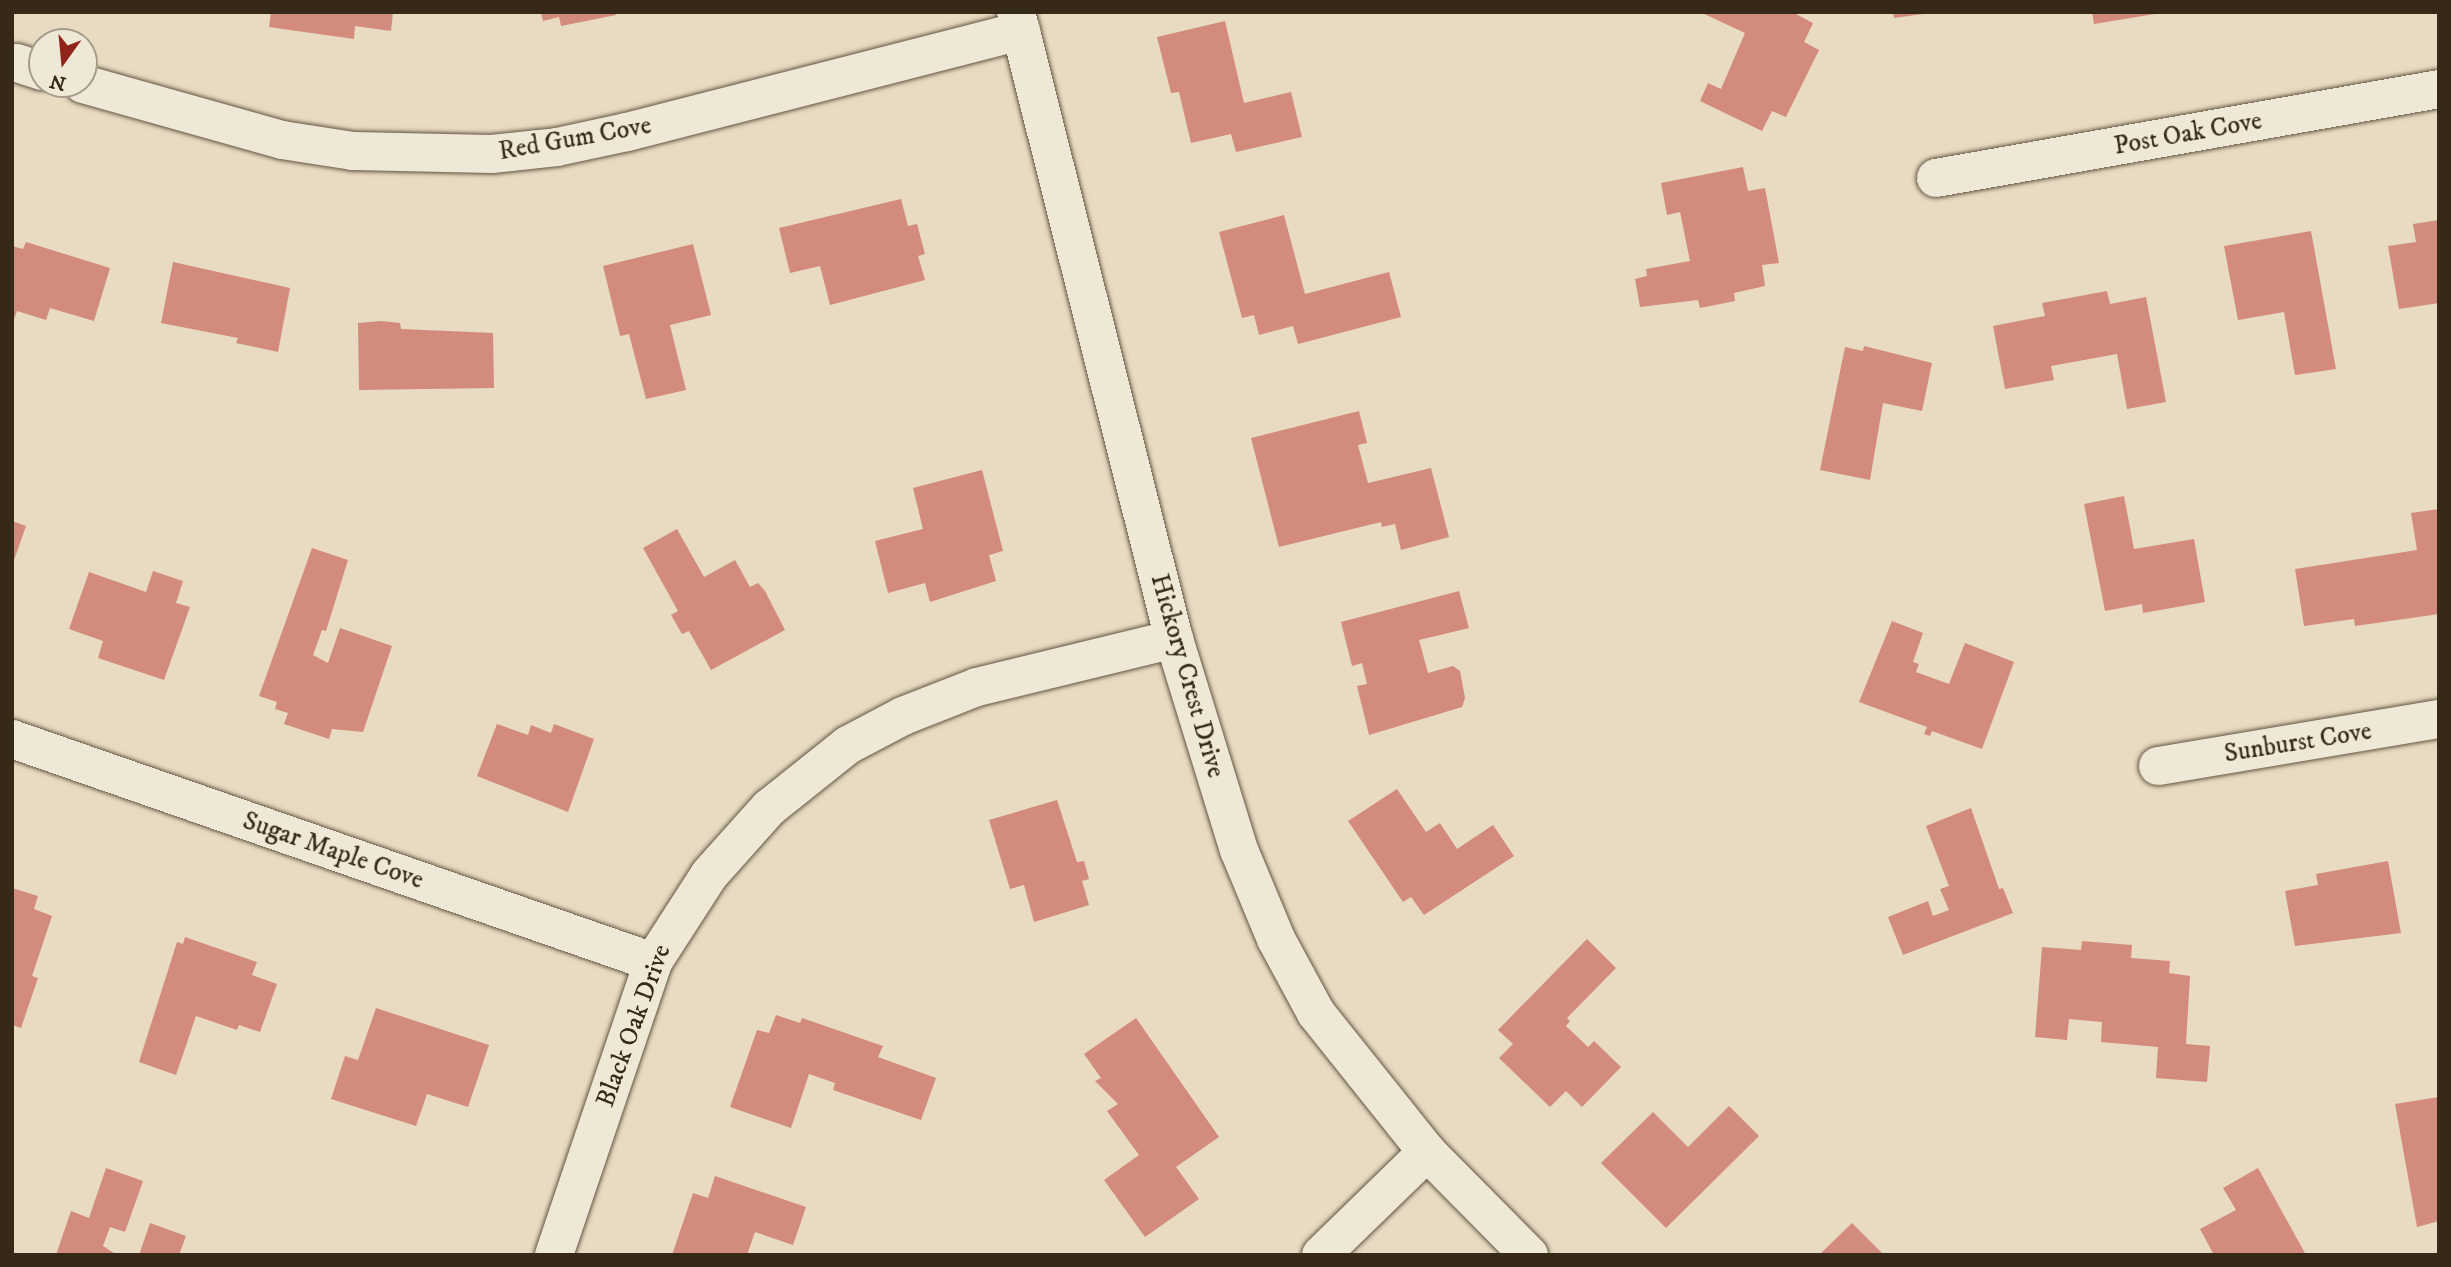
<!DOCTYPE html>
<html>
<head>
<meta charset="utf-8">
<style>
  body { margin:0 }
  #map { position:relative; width:2451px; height:1267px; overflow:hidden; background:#e8dbc2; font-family:"IM FELL DW Pica",serif }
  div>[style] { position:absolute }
  .building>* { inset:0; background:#d28b7c }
  .roads { filter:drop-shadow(0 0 2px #635642) drop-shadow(0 0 2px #635642) }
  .minor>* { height:38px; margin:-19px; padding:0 19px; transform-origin:19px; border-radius:19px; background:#f0e8d7 }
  span { translate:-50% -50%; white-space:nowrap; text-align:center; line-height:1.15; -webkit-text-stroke:5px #f0e8d7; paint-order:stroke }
  .street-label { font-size:26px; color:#372918 }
  .frame { position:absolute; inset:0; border:14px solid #372918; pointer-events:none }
  .north { position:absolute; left:28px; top:28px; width:70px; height:70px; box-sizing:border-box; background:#f0e8d7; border:2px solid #a69c8b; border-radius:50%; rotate:195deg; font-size:19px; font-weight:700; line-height:28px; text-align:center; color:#372918 }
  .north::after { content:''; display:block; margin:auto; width:24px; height:32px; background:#8f2418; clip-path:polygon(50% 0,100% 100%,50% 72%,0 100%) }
</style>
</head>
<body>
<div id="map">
  <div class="building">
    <i style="clip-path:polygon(271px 12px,393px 12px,391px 31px,355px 26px,354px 39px,269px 27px)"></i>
    <i style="clip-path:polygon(541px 12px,615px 12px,616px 15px,561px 26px,559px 17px,543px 21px)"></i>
    <i style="clip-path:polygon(1700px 12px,1792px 12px,1813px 23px,1804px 42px,1819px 50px,1786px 117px,1772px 111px,1762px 131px,1700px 101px,1708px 83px,1721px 89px,1745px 33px)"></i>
    <i style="clip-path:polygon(1893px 12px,1923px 12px,1923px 14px,1894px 18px)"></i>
    <i style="clip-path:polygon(2092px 12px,2155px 12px,2155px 14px,2094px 24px)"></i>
    <i style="clip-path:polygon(1225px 21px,1244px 103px,1291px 92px,1302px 137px,1236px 152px,1231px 134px,1191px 143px,1179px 92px,1171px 93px,1157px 37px)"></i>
    <i style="clip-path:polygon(1743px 167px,1748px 191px,1765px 188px,1779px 263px,1762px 265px,1765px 286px,1734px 293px,1735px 301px,1700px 308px,1698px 300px,1640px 307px,1635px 279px,1647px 276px,1646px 269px,1690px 261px,1680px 212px,1667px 215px,1661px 183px)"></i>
    <i style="clip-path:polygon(901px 199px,908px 226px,917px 224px,925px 254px,918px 256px,925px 280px,830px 305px,820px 266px,790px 273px,779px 228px)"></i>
    <i style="clip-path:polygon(1284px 215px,1305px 294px,1389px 272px,1401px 317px,1298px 344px,1293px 326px,1259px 335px,1254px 315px,1242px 318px,1219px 232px)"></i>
    <i style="clip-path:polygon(2439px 220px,2439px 303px,2399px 309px,2388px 246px,2416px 242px,2413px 224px)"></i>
    <i style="clip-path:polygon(2311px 231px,2336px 369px,2295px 375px,2284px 312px,2238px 320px,2224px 246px)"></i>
    <i style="clip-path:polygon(26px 242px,110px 268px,94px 321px,50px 308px,46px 320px,17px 311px,12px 325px,12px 246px,23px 249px)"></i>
    <i style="clip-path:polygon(693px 244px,711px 315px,670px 325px,686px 390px,646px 399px,629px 334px,620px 336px,603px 266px)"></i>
    <i style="clip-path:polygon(173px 262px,290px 288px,278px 352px,236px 343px,238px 338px,161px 323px)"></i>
    <i style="clip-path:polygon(2107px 291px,2110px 304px,2146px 297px,2166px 402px,2127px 409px,2117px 354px,2051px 366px,2054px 380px,2005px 389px,1993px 326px,2045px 316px,2042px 303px)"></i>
    <i style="clip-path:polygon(381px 321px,400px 323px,401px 329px,493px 333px,494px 388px,359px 390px,358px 323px)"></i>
    <i style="clip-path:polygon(1864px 346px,1932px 363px,1922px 411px,1883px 403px,1870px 480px,1820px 470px,1845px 347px,1863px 351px)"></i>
    <i style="clip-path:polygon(1359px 411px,1367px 443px,1358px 445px,1368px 483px,1431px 468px,1449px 537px,1401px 550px,1395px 524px,1382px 527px,1381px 522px,1279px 547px,1251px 438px)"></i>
    <i style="clip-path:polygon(982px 470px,1003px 551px,989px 555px,996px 581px,930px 602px,925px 583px,888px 593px,875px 541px,923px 529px,913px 488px)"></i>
    <i style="clip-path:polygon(2124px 496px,2134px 549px,2194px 539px,2205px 602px,2143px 613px,2142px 604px,2105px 611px,2084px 504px)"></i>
    <i style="clip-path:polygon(2439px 509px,2439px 614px,2355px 626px,2354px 619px,2304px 626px,2295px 569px,2417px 550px,2411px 513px)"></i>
    <i style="clip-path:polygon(12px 521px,26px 526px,13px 563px,12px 563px)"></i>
    <i style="clip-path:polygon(677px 529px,704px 577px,735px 560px,750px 587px,758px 583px,765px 591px,785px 630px,711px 670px,689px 631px,682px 634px,671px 615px,678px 611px,643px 548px)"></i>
    <i style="clip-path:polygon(312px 548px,348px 560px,326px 631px,322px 630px,313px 655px,328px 663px,340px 628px,392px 646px,363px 732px,332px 729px,329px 739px,284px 724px,288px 713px,275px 709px,277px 702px,259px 696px)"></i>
    <i style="clip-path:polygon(153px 571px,183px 581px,176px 603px,190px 607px,164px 680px,98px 658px,103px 641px,69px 629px,89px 572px,146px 592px)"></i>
    <i style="clip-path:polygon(1459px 591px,1469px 628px,1419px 640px,1428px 673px,1453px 666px,1460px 671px,1465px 698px,1462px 707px,1369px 735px,1357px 686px,1367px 684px,1362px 663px,1352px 666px,1341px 622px)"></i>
    <i style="clip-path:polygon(1892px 621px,1923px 633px,1913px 662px,1919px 664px,1916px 672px,1949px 684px,1965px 643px,2014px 662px,1982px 749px,1932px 731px,1930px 736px,1924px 734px,1927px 727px,1859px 702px)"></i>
    <i style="clip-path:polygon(497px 724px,528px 735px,531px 725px,551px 733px,554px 724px,594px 739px,568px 812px,477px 776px)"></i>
    <i style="clip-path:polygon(1397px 789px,1426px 832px,1440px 823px,1457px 849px,1493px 825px,1514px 856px,1424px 915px,1411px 897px,1403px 902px,1348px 821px)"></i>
    <i style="clip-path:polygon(1057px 800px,1077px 862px,1084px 861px,1089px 879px,1082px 881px,1089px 905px,1034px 922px,1024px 885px,1010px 889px,989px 820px)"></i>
    <i style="clip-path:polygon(1971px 808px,1999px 889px,2003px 888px,2013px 913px,1903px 955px,1888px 917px,1928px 901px,1933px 916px,1949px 910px,1940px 889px,1949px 886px,1926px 826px)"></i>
    <i style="clip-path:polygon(2388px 861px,2401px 933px,2295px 946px,2285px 891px,2318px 885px,2316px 874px)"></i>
    <i style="clip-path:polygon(12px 888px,38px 896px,34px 909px,52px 916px,32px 976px,38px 978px,21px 1028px,12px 1025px)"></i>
    <i style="clip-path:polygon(185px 937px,257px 962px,252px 975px,277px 984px,260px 1032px,239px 1025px,237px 1030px,196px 1016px,176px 1075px,139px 1062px,177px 942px,183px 944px)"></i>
    <i style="clip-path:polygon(1587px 939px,1616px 968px,1567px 1018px,1570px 1021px,1566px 1026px,1588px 1047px,1594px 1041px,1621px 1067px,1582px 1107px,1566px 1091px,1550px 1107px,1499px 1058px,1513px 1044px,1498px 1030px)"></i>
    <i style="clip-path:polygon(2082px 941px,2132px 945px,2131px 958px,2170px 961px,2169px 973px,2190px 976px,2186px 1044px,2210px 1046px,2207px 1082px,2156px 1078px,2158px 1047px,2101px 1042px,2102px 1022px,2069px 1019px,2067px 1040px,2035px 1037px,2042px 947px,2081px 950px)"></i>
    <i style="clip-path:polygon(376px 1008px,489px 1045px,468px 1107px,427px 1094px,416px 1126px,331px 1099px,345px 1056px,358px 1060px)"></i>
    <i style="clip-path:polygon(776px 1015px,800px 1023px,802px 1018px,883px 1046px,878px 1057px,936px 1078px,921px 1120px,833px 1090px,835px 1083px,809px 1074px,791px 1128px,730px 1107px,757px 1030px,769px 1033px)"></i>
    <i style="clip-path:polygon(1136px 1018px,1219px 1137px,1176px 1167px,1199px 1199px,1145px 1237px,1104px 1180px,1139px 1155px,1107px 1111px,1118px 1104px,1095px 1081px,1101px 1078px,1084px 1054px)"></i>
    <i style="clip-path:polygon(2439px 1097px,2439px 1221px,2417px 1227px,2395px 1104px)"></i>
    <i style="clip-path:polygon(1729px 1106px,1759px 1136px,1666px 1228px,1601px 1163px,1653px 1112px,1688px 1147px)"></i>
    <i style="clip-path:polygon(106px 1168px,143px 1181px,125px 1232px,110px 1227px,103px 1246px,117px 1255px,56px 1255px,71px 1211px,89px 1218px)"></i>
    <i style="clip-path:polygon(2258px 1168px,2306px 1255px,2214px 1255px,2200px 1229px,2236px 1210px,2223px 1188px)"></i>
    <i style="clip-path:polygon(715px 1176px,806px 1207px,793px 1245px,755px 1232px,747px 1255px,672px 1255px,693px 1193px,708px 1198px)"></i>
    <i style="clip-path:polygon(150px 1223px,186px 1236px,179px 1255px,139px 1255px)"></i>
    <i style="clip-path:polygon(1852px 1223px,1884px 1255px,1819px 1255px)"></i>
  </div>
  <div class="roads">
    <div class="minor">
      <i style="left:1016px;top:12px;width:647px;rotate:75.86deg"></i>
      <i style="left:1174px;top:639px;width:221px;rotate:72.9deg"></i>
      <i style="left:1239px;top:850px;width:96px;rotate:67.4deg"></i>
      <i style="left:1276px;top:939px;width:84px;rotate:61.6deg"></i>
      <i style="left:1316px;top:1013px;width:178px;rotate:51.4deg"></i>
      <i style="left:1427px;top:1152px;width:145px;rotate:45.3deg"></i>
      <i style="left:17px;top:63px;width:26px;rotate:18deg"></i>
      <i style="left:83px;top:84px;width:207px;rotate:15.7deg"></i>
      <i style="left:282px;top:140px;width:72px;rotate:8.8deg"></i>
      <i style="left:353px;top:151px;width:139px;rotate:1.2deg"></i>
      <i style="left:492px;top:154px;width:65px;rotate:-6.1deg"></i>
      <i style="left:557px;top:147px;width:72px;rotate:-12.1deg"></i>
      <i style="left:627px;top:132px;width:407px;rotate:-14.4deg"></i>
      <i style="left:1936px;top:178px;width:511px;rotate:-10.03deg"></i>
      <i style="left:12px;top:739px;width:679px;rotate:19.18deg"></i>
      <i style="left:2158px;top:766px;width:285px;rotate:-9.5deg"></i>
      <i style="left:554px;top:1255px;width:309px;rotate:-71.3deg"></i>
      <i style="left:653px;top:962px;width:103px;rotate:-57.2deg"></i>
      <i style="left:709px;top:875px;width:90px;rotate:-48.2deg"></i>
      <i style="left:769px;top:808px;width:101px;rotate:-38.6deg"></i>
      <i style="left:848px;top:745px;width:62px;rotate:-27.8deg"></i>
      <i style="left:903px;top:716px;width:79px;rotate:-21.4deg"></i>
      <i style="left:977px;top:687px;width:203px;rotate:-13.7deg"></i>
      <i style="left:1321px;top:1255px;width:148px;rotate:-44.2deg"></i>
    </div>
  </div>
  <div class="street-label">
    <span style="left:2188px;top:134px;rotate:-10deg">Post Oak Cove</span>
    <span style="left:575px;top:139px;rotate:-10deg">Red Gum Cove</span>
    <span style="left:1187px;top:676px;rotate:74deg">Hickory Crest Drive</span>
    <span style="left:2298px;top:743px;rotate:-9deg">Sunburst Cove</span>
    <span style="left:333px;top:851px;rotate:19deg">Sugar Maple Cove</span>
    <span style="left:634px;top:1026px;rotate:-70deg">Black Oak Drive</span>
  </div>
  <div class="frame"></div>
  <div class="north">N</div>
</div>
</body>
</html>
